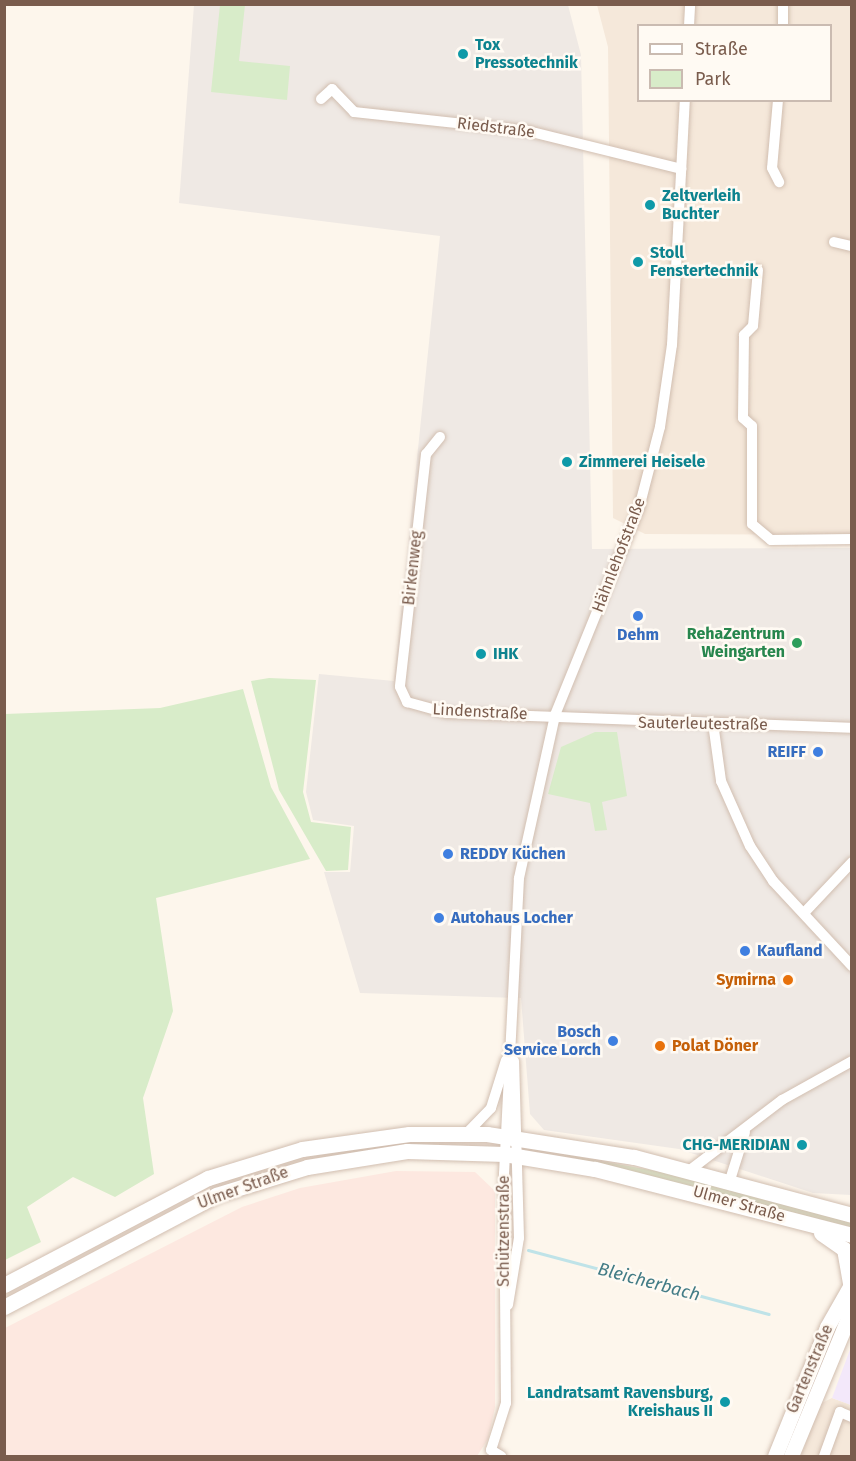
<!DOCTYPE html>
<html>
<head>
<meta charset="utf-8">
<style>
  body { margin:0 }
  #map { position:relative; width:856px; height:1461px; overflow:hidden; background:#fdf6ec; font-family:"Fira Sans",sans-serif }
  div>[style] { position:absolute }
  .residential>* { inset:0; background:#f5e8da }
  .commercial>* { inset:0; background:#fde8e0 }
  .industrial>* { inset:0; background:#efe9e4 }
  .education>* { inset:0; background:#f3e8fa }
  .green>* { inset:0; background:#d8ecc9 }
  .stream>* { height:3px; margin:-1.5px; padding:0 1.5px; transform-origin:1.5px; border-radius:1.5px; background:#bfe3e8 }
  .roads { filter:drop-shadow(0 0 2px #d1beb0) drop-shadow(0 0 2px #d1beb0) }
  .minor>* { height:10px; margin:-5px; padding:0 5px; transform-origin:5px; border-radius:5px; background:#fff }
  .secondary>* { height:15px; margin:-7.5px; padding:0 7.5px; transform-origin:7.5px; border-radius:7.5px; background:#fff }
  .dots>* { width:16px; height:16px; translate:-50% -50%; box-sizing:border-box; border:3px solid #fffaf3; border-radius:50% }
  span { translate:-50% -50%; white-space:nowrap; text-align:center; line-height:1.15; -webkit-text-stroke:5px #fffaf3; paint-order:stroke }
  .culture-label { font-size:16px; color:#0d838f; font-weight:700 }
  .left { translate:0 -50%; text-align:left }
  .right { translate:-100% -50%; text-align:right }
  .street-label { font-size:16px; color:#7a5c4d }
  .leisure-label { font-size:16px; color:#27864d; font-weight:700 }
  .shop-label { font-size:16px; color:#366cbe; font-weight:700 }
  .food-label { font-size:16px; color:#c56008; font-weight:700 }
  .water-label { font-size:18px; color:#437c86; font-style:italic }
  .frame { position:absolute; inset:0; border:6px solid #7a5c4d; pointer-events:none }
  .legend { position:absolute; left:637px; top:24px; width:195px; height:78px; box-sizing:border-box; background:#fffaf3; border:2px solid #cabbb1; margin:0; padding:8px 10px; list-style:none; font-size:18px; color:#7a5c4d }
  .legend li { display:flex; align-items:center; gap:12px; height:30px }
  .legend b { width:30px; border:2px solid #cabbb1 }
</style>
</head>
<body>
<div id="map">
  <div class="residential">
    <i style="clip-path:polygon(evenodd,597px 5px,851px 5px,851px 535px,645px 534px,613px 518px,608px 47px,597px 5px,638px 26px,830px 26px,830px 100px,638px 100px,638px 26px)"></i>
    <i style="clip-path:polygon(832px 1398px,851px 1405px,851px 1456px,801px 1456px,820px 1404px)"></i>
  </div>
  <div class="commercial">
    <i style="clip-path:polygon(396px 1171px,475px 1172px,495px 1191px,495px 1407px,488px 1439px,477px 1456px,5px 1456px,5px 1328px,242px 1207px,300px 1188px)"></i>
  </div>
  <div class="industrial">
    <i style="clip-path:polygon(194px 5px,568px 5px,581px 55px,592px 549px,851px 548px,851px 1195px,813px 1193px,679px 1149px,544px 1130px,530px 1114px,521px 998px,360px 993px,324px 872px,350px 872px,354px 826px,313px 820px,306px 792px,319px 674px,394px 681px,440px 236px,179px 203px)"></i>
  </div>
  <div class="education">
    <i style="clip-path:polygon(851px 1347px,851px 1405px,832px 1398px)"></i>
  </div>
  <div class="green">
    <i style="clip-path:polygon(220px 5px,245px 5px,239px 61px,290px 66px,287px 100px,211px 92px)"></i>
    <i style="clip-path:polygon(269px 678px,316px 680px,303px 792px,311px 822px,351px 827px,348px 870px,326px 871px,279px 790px,251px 681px)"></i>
    <i style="clip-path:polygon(243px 689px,271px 787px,310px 859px,156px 898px,173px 1011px,143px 1098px,154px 1174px,115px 1197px,73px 1177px,27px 1207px,41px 1242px,5px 1260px,5px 714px,160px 708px)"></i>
    <i style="clip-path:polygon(595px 732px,617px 732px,627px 796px,602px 802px,607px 830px,595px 831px,590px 803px,548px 794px,561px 747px)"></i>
    <i style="clip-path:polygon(555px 1153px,684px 1176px,851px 1220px,851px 1227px)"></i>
  </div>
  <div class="stream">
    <i style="left:528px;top:1250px;width:249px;rotate:14.9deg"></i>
  </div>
  <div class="roads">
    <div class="minor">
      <i style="left:689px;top:26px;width:22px;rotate:-87deg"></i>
      <i style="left:783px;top:26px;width:22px;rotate:-90deg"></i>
      <i style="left:321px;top:99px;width:15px;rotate:-42deg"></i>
      <i style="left:332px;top:89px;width:32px;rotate:46deg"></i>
      <i style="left:354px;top:112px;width:175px;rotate:6.2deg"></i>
      <i style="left:528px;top:131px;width:158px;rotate:13.9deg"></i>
      <i style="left:778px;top:100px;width:68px;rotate:95deg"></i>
      <i style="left:772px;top:168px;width:16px;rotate:63deg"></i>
      <i style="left:834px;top:242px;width:18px;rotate:13deg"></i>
      <i style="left:758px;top:270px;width:56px;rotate:95.1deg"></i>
      <i style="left:753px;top:326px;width:13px;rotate:135deg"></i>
      <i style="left:744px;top:335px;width:83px;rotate:90.7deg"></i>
      <i style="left:743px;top:418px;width:12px;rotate:42deg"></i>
      <i style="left:752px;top:426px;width:98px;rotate:90deg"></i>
      <i style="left:752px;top:524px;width:25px;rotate:40deg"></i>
      <i style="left:771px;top:540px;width:81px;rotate:-0.7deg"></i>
      <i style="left:440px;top:437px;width:22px;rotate:129deg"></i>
      <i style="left:426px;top:454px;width:234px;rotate:96.4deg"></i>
      <i style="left:400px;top:687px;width:17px;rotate:65deg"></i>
      <i style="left:407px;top:702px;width:41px;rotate:15.4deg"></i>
      <i style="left:447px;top:713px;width:405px;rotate:2.1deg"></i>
      <i style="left:713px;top:723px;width:59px;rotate:82.1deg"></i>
      <i style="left:721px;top:781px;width:71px;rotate:66deg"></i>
      <i style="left:750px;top:846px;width:42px;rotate:56.7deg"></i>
      <i style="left:773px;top:881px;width:116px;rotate:47.1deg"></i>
      <i style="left:804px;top:913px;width:70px;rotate:-46.7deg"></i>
      <i style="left:466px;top:1134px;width:36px;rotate:-46deg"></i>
      <i style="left:491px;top:1108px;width:50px;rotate:-72.6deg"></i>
      <i style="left:690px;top:1170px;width:116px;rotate:-37.3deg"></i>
      <i style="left:782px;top:1100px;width:80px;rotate:-29.1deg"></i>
      <i style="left:730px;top:1180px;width:50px;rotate:-72.6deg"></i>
      <i style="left:508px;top:1305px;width:68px;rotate:-80.7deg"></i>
      <i style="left:519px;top:1238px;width:177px;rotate:-91.6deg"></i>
      <i style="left:491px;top:1450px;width:49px;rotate:-72.3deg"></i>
      <i style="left:506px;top:1403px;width:229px;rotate:-90.5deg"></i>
      <i style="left:504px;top:1174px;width:296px;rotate:-87.1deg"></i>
      <i style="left:519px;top:878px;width:167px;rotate:-77.5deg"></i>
      <i style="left:555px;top:715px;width:223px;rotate:-67.9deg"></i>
      <i style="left:639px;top:508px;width:84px;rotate:-75.5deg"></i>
      <i style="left:660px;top:427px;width:83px;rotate:-81.7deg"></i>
      <i style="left:672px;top:345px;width:245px;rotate:-87deg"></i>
      <i style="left:491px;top:1450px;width:12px;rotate:31deg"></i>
      <i style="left:824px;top:1456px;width:47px;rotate:-70deg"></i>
      <i style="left:840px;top:1412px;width:13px;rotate:23deg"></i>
    </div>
    <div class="secondary">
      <i style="left:821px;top:1233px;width:28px;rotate:35deg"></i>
      <i style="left:844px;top:1249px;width:36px;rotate:80deg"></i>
      <i style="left:4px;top:1285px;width:230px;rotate:-27.7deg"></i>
      <i style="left:208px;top:1178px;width:98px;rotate:-17.1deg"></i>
      <i style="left:302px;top:1149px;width:108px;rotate:-8deg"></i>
      <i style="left:409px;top:1134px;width:78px"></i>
      <i style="left:487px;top:1134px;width:149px;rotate:8.9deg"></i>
      <i style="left:634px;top:1157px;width:226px;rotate:14.9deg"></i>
      <i style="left:4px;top:1307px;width:240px;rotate:-27.8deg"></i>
      <i style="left:216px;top:1195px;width:95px;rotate:-17.1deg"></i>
      <i style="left:307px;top:1167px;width:101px;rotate:-9.1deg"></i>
      <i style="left:407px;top:1151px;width:97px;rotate:1.8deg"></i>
      <i style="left:504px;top:1154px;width:92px;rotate:9.4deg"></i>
      <i style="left:595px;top:1169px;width:265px;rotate:14.4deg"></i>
      <i style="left:775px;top:1456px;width:139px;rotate:-68deg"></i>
      <i style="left:827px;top:1327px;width:51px;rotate:-60.4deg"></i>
      <i style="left:791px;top:1456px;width:159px;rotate:-67.5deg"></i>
    </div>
  </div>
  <div class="dots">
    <i style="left:463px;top:54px;background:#0f9aa8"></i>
    <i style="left:650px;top:205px;background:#0f9aa8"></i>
    <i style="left:638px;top:262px;background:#0f9aa8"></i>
    <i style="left:567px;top:462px;background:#0f9aa8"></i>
    <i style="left:638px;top:616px;background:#3f7fe0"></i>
    <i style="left:797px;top:643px;background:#2e9e5b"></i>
    <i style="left:481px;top:654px;background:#0f9aa8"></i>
    <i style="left:818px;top:752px;background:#3f7fe0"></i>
    <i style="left:448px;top:854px;background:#3f7fe0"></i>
    <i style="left:439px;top:918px;background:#3f7fe0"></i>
    <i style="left:745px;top:951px;background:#3f7fe0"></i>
    <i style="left:788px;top:980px;background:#e8710a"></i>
    <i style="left:613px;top:1041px;background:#3f7fe0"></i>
    <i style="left:660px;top:1046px;background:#e8710a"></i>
    <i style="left:802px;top:1145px;background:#0f9aa8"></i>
    <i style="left:725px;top:1402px;background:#0f9aa8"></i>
  </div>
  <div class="culture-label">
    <span class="left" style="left:475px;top:54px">Tox<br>Pressotechnik</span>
    <span class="left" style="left:662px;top:205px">Zeltverleih<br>Buchter</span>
    <span class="left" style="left:650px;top:262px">Stoll<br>Fenstertechnik</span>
    <span class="left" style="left:579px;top:462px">Zimmerei Heisele</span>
    <span class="left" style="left:493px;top:654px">IHK</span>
    <span class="right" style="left:790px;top:1145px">CHG-MERIDIAN</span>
    <span class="right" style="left:713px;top:1402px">Landratsamt Ravensburg,<br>Kreishaus II</span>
  </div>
  <div class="street-label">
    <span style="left:496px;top:128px;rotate:7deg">Riedstraße</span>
    <span style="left:619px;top:555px;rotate:-69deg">Hähnlehofstraße</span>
    <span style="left:413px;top:568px;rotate:-84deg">Birkenweg</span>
    <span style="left:480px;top:712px;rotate:3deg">Lindenstraße</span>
    <span style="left:703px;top:724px;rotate:1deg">Sauterleutestraße</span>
    <span style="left:243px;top:1188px;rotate:-20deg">Ulmer Straße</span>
    <span style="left:739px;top:1204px;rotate:16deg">Ulmer Straße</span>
    <span style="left:504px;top:1231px;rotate:-90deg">Schützenstraße</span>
    <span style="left:810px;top:1369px;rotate:-67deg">Gartenstraße</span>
  </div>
  <div class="leisure-label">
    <span class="right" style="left:785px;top:643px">RehaZentrum<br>Weingarten</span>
  </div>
  <div class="shop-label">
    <span style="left:638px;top:635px">Dehm</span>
    <span class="right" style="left:806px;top:752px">REIFF</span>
    <span class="left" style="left:460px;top:854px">REDDY Küchen</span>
    <span class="left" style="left:451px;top:918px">Autohaus Locher</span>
    <span class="left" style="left:757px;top:951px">Kaufland</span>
    <span class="right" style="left:601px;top:1041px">Bosch<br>Service Lorch</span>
  </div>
  <div class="food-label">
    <span class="right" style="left:776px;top:980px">Symirna</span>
    <span class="left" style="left:672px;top:1046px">Polat Döner</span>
  </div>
  <div class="water-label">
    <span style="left:649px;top:1282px;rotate:15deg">Bleicherbach</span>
  </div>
  <div class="frame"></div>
  <ul class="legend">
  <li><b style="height:8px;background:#fff"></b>Straße</li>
  <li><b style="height:16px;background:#d8ecc9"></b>Park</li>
  </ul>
</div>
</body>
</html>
